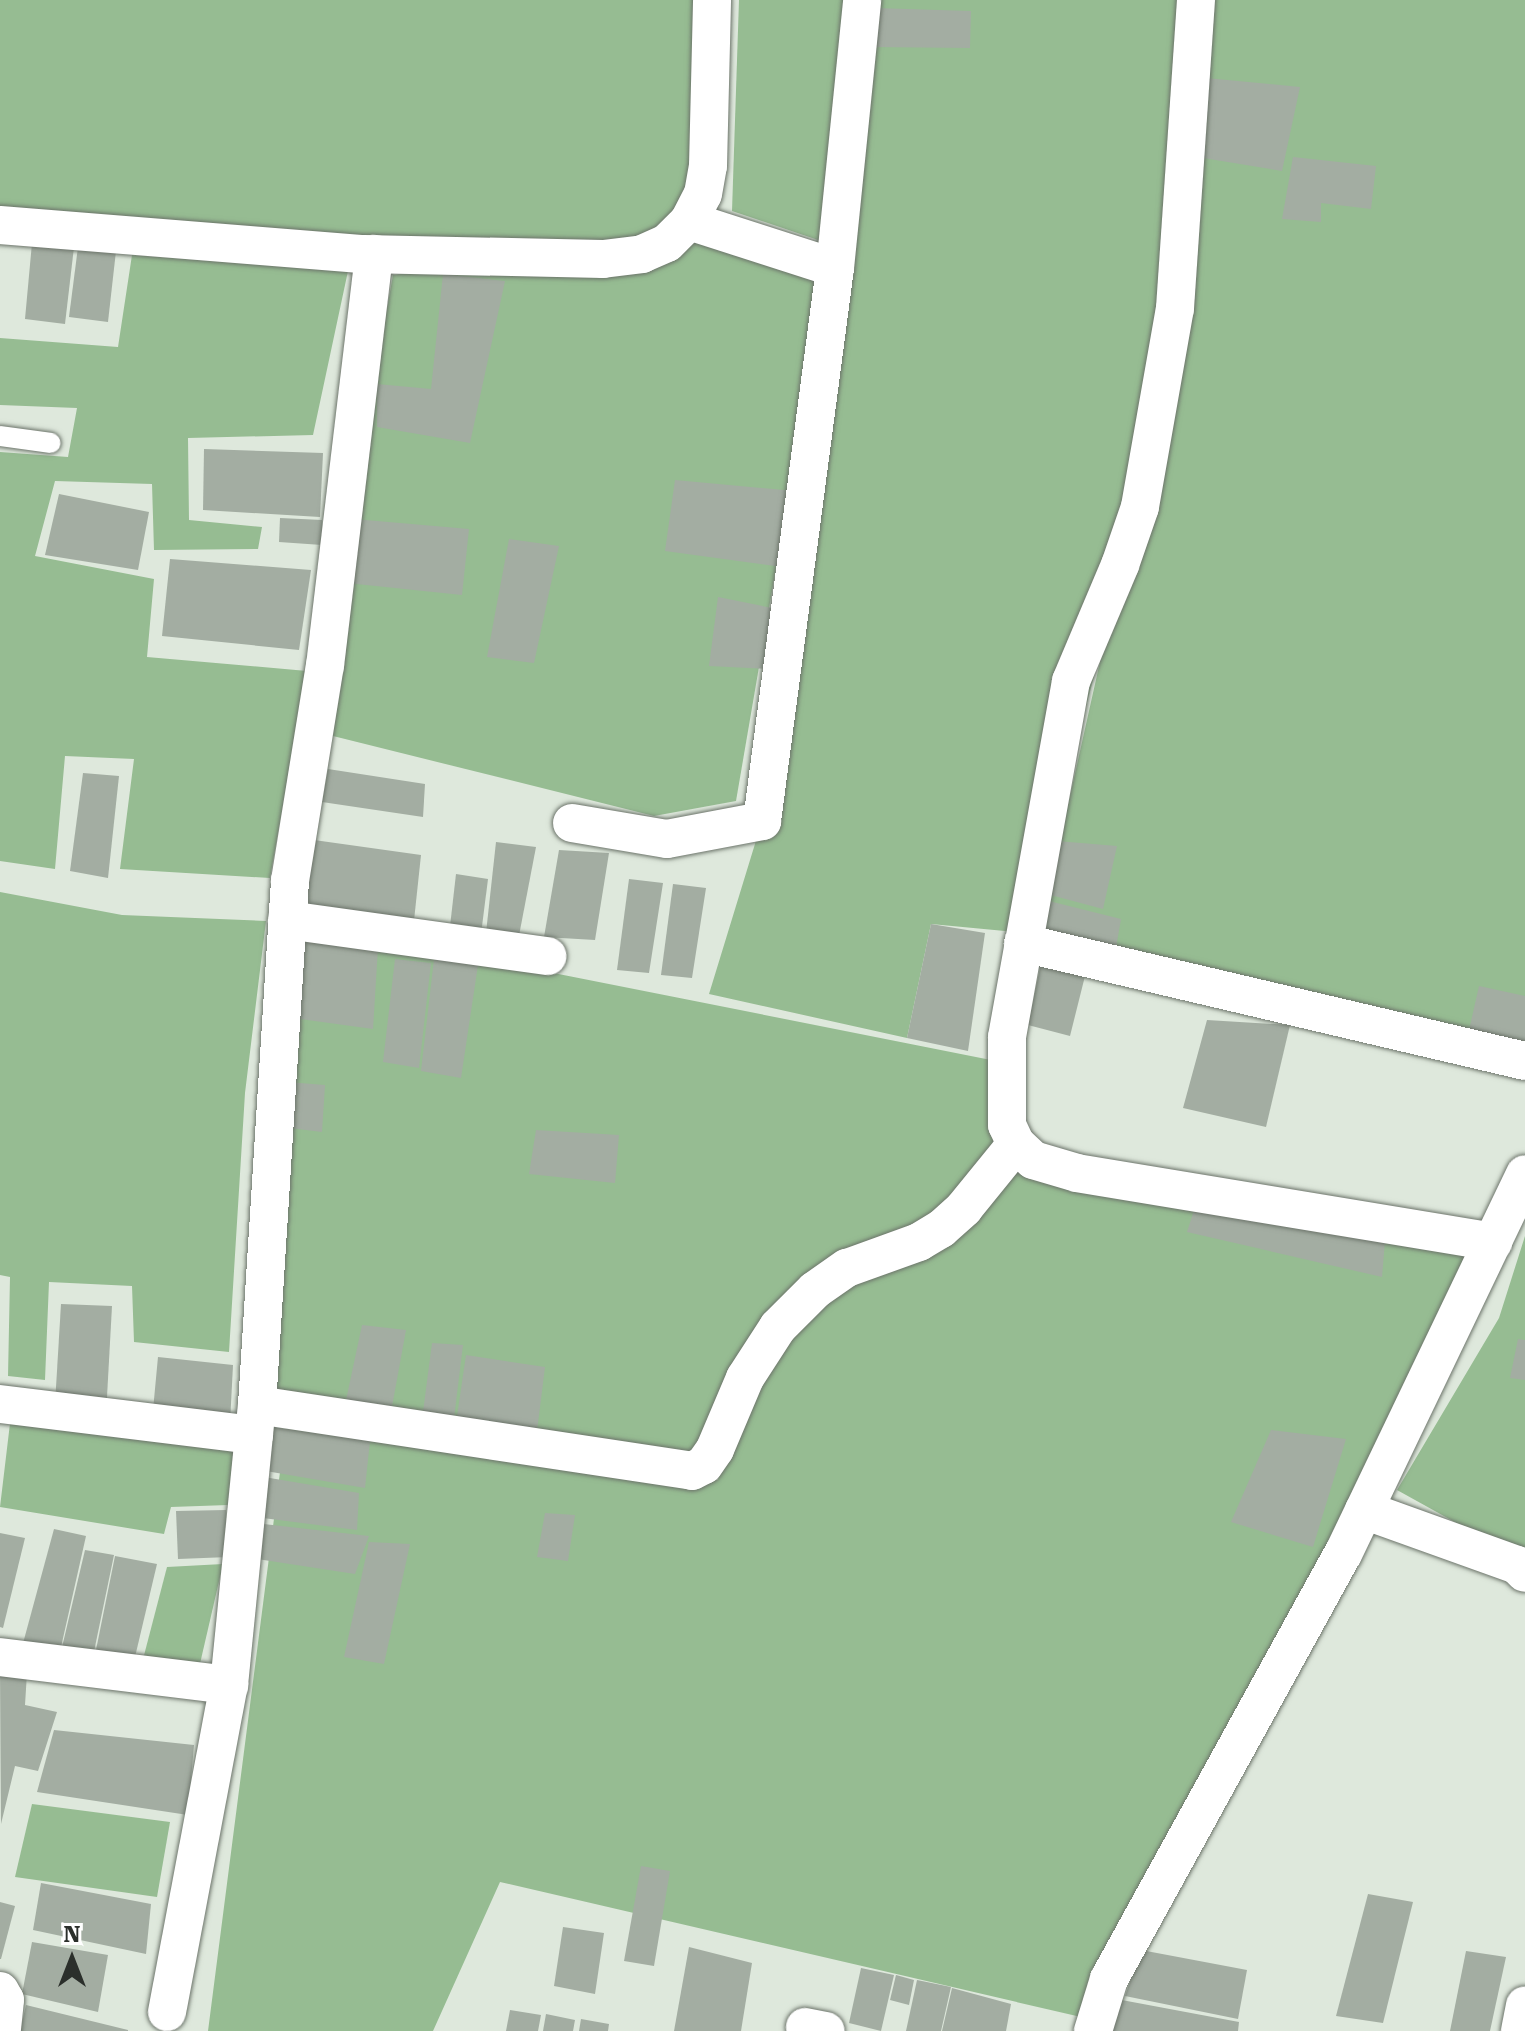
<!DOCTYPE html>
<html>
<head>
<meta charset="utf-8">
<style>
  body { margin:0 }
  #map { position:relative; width:1525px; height:2031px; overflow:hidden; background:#dee8dc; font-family:"Roboto Serif",serif }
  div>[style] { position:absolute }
  .forest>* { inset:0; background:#96bc92 }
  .building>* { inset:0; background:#a3ada2 }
  .roads { filter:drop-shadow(0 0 2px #6c746a) drop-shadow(0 0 2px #6c746a) }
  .service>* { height:20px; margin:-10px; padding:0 10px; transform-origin:10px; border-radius:10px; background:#fff }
  .minor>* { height:38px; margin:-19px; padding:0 19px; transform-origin:19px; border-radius:19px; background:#fff }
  span { translate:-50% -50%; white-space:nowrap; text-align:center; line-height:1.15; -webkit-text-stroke:7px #fff; paint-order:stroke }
  .north { position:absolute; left:32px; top:1919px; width:80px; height:80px; -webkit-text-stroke:6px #fff; paint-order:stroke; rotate:0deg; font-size:22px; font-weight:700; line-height:32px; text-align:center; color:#2b2f2b }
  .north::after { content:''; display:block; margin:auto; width:28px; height:36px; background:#2b2f2b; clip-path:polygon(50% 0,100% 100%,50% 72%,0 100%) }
</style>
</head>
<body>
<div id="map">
  <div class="forest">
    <i style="clip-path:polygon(0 0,712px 0,708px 166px,642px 254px,0 225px)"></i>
    <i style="clip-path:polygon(739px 0,848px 0,824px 242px,732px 211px)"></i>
    <i style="clip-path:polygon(870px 0,1525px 0,1525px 1060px,1038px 939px,1110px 617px,1025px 933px,931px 924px,907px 1038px,709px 994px,762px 821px)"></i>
    <i style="clip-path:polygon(692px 234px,826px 276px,736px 801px,654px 816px,333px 736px,352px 504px,393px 275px)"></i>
    <i style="clip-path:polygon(132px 255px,348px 271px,313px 435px,188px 438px,189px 520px,262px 527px,258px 549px,154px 550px,152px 484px,55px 481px,35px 556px,154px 579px,147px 657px,307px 671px,270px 878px,120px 869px,134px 759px,65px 756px,55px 869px,0 861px,0 452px,68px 457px,77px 408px,0 405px,0 338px,118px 347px)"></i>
    <i style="clip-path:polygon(0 892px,122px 915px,266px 921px,245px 1093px,229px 1352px,134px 1342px,132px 1286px,49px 1282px,45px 1380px,8px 1376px,10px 1277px,0 1275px)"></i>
    <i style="clip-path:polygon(evenodd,287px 920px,1001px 1062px,1007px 1124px,964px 1208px,848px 1267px,958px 1239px,1019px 1169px,1493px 1242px,1094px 2020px,500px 1882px,433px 2031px,208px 2031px,288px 1410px,257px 1405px,287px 920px,734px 1406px,718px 1480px,358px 1421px,704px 1465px,734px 1406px)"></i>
    <i style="clip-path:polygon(1525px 1236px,1525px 1561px,1397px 1490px,1499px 1318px)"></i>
    <i style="clip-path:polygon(11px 1415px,241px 1443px,228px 1505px,171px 1507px,164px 1534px,0 1507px)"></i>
    <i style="clip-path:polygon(223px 1564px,199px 1668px,142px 1663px,167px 1567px)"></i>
    <i style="clip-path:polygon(32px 1804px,170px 1822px,157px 1897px,15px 1877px)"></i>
  </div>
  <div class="building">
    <i style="clip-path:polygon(875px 8px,971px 11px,970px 48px,873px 47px)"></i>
    <i style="clip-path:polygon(1196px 77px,1300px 87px,1282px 171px,1185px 155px)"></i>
    <i style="clip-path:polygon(1293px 157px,1376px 166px,1371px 209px,1321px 203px,1321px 222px,1282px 219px)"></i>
    <i style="clip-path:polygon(32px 243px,74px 247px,65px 324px,25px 319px)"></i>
    <i style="clip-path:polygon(78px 247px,116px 251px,108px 322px,69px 317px)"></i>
    <i style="clip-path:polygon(443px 274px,505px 281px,470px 443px,377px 427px,377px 384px,431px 389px)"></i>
    <i style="clip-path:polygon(204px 449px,323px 453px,320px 517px,203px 510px)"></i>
    <i style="clip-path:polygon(675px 480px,795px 491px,783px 567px,665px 551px)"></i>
    <i style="clip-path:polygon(59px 494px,149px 512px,138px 570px,45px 555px)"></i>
    <i style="clip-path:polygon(280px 518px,322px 520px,322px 545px,279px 542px)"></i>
    <i style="clip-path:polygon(354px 519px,469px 529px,462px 595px,347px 583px)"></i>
    <i style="clip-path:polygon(509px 539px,559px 546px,534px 663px,487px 657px)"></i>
    <i style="clip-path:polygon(170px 559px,311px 570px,299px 650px,162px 636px)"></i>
    <i style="clip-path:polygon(718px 597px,772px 608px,771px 669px,709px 666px)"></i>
    <i style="clip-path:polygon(328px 769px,425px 784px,423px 817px,322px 802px)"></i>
    <i style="clip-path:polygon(83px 773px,119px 776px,108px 878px,70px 871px)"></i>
    <i style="clip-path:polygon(314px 840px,421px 855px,413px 930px,303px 915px)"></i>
    <i style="clip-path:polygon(1057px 841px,1117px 846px,1103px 909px,1043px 893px)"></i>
    <i style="clip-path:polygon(496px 842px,536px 847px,517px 946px,485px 942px)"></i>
    <i style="clip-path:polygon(559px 850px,609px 853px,595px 940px,544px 937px)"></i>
    <i style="clip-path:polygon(456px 874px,488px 879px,480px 942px,449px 935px)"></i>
    <i style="clip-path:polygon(629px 879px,663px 883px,649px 973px,617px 970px)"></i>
    <i style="clip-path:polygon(673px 884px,706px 888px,692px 978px,661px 975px)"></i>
    <i style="clip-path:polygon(1049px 901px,1121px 919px,1114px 959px,1038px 939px)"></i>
    <i style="clip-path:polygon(931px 924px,985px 933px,968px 1051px,907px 1038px)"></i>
    <i style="clip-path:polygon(303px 937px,378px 948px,373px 1029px,293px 1018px)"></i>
    <i style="clip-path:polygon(395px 959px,431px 963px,419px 1068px,383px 1062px)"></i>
    <i style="clip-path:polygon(434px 959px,478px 965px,461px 1078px,421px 1071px)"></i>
    <i style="clip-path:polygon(1041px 963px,1086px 972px,1070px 1036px,1028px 1025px)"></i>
    <i style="clip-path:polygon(1479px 986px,1525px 996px,1525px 1052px,1467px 1039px)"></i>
    <i style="clip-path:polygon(1207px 1020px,1290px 1025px,1266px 1127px,1183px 1108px)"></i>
    <i style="clip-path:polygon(287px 1082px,325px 1085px,322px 1132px,282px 1127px)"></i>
    <i style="clip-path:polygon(536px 1130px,619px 1135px,615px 1183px,529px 1174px)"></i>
    <i style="clip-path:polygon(1195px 1207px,1385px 1241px,1382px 1277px,1187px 1232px)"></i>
    <i style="clip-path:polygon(61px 1304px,112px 1306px,106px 1415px,55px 1404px)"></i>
    <i style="clip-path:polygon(362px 1325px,406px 1330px,391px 1412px,345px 1405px)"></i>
    <i style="clip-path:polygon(1518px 1339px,1525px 1340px,1525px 1380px,1510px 1378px)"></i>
    <i style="clip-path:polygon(432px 1343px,463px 1345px,454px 1418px,423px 1412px)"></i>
    <i style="clip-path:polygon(466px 1355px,545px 1367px,536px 1439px,456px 1423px)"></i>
    <i style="clip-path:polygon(158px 1357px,233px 1365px,230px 1423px,153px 1410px)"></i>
    <i style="clip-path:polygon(266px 1426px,370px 1441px,365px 1488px,260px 1470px)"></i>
    <i style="clip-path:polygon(1271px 1430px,1346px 1439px,1313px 1547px,1231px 1522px)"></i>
    <i style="clip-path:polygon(258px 1476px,359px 1493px,357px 1530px,255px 1517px)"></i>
    <i style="clip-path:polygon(226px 1510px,229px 1557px,178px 1559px,176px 1511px)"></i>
    <i style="clip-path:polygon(545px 1513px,575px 1515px,568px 1561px,537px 1557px)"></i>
    <i style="clip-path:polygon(255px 1523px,369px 1536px,355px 1574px,251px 1558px)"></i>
    <i style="clip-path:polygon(54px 1529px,86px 1536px,59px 1656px,22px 1647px)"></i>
    <i style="clip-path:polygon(0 1533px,25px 1538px,3px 1628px,0 1627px)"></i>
    <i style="clip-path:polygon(369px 1542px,410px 1544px,384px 1664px,344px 1657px)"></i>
    <i style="clip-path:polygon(85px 1550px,114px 1555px,91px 1666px,59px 1660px)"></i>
    <i style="clip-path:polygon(115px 1556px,157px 1564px,135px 1657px,96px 1650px)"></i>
    <i style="clip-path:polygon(0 1671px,27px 1673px,25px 1705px,57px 1712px,38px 1771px,15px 1766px,1px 1824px)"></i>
    <i style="clip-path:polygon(54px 1730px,194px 1745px,188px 1815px,37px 1792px)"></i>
    <i style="clip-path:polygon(641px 1866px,670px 1871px,654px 1966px,624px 1961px)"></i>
    <i style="clip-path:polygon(41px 1883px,151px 1904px,146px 1954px,33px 1930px)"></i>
    <i style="clip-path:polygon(1368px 1894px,1413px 1902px,1383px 2023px,1336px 2016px)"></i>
    <i style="clip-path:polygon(0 1902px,15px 1906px,1px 1959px,0 1959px)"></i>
    <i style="clip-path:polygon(563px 1927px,604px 1933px,595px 1994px,554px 1986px)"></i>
    <i style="clip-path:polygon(32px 1942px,108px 1955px,98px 2012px,22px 1994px)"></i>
    <i style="clip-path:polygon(689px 1947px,752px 1963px,741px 2031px,674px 2031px)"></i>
    <i style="clip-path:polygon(1141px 1950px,1247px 1970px,1238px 2019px,1125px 1996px)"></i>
    <i style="clip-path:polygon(1466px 1951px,1506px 1957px,1490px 2031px,1450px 2031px)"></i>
    <i style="clip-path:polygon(861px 1968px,894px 1975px,881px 2031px,849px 2023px)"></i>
    <i style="clip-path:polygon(896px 1975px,914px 1980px,909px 2005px,890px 2000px)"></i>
    <i style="clip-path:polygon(917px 1980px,951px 1987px,941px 2031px,906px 2031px)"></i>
    <i style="clip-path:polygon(952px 1988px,1011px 2004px,1006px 2031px,942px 2031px)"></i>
    <i style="clip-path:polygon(1111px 1998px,1239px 2022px,1238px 2031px,1104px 2031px)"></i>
    <i style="clip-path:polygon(26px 2005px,128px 2030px,128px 2031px,20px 2031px)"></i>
    <i style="clip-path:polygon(510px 2010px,541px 2015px,538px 2031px,506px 2031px)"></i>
    <i style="clip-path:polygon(546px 2014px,575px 2020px,573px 2031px,543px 2031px)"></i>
    <i style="clip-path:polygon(581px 2019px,609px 2024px,608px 2031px,579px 2031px)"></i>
  </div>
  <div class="roads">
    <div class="service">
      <i style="left:0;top:436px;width:51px;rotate:7.8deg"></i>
    </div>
    <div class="minor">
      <i style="left:1196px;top:0;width:309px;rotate:93.9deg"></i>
      <i style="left:1175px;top:308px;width:202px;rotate:100deg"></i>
      <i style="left:1140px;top:507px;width:61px;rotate:109deg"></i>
      <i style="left:1120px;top:565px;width:126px;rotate:112.9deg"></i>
      <i style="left:1071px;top:681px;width:362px;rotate:100.2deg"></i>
      <i style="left:1007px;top:1037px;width:88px;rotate:90deg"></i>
      <i style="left:1007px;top:1125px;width:21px;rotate:65deg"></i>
      <i style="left:1016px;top:1144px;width:23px;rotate:43deg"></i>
      <i style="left:1033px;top:1160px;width:46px;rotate:16.5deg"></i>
      <i style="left:1077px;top:1173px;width:422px;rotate:9.4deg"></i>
      <i style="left:689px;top:221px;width:153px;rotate:17.8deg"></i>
      <i style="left:0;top:225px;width:365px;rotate:4.6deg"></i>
      <i style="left:364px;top:254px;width:239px;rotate:1.2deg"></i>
      <i style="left:603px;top:259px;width:39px;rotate:-7deg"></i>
      <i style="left:642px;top:254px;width:27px;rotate:-24deg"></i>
      <i style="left:667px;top:243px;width:31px;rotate:-45deg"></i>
      <i style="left:689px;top:221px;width:30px;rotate:-63deg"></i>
      <i style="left:703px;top:194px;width:28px;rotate:-80deg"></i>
      <i style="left:708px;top:166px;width:166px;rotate:-88.6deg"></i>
      <i style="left:572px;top:823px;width:96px;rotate:9.6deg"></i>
      <i style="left:667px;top:839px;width:97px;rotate:-10.7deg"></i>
      <i style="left:762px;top:821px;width:558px;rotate:-82.48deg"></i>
      <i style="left:835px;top:268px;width:269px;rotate:-84.2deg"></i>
      <i style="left:287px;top:920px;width:263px;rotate:7.9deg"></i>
      <i style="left:1023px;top:943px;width:516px;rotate:13.23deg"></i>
      <i style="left:0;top:1404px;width:256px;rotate:7deg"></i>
      <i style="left:257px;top:1405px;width:440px;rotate:8.6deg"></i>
      <i style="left:692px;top:1471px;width:13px;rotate:-27deg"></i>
      <i style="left:704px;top:1465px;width:19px;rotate:-55deg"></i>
      <i style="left:715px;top:1449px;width:77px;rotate:-67.1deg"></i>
      <i style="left:745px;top:1378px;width:61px;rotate:-57.1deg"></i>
      <i style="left:778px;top:1327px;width:52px;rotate:-45deg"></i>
      <i style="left:815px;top:1290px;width:39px;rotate:-35deg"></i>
      <i style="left:847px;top:1268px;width:77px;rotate:-19.9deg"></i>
      <i style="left:919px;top:1242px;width:26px;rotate:-31deg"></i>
      <i style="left:941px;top:1229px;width:31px;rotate:-42deg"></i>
      <i style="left:964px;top:1208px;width:82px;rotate:-50.9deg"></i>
      <i style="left:1364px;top:1510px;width:163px;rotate:19.8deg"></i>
      <i style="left:1517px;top:1565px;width:11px;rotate:45deg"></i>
      <i style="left:0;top:1657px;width:231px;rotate:7deg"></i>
      <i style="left:0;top:1991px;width:10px;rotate:61deg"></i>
      <i style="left:5px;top:2000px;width:31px;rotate:96deg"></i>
      <i style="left:167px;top:2012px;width:333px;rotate:-79.3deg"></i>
      <i style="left:229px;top:1685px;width:281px;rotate:-84.3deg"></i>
      <i style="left:257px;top:1405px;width:525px;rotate:-86.4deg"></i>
      <i style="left:290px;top:881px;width:218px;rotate:-80.8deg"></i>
      <i style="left:325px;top:666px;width:415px;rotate:-83.2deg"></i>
      <i style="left:805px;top:2027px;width:21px;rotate:11deg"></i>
      <i style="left:1093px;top:2031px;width:54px;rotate:-72.9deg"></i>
      <i style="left:1109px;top:1979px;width:485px;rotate:-61.2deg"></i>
      <i style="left:1343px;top:1554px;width:421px;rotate:-64.4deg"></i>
      <i style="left:1520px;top:2031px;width:26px;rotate:-79deg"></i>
    </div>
  </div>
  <div class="north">N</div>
</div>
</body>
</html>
